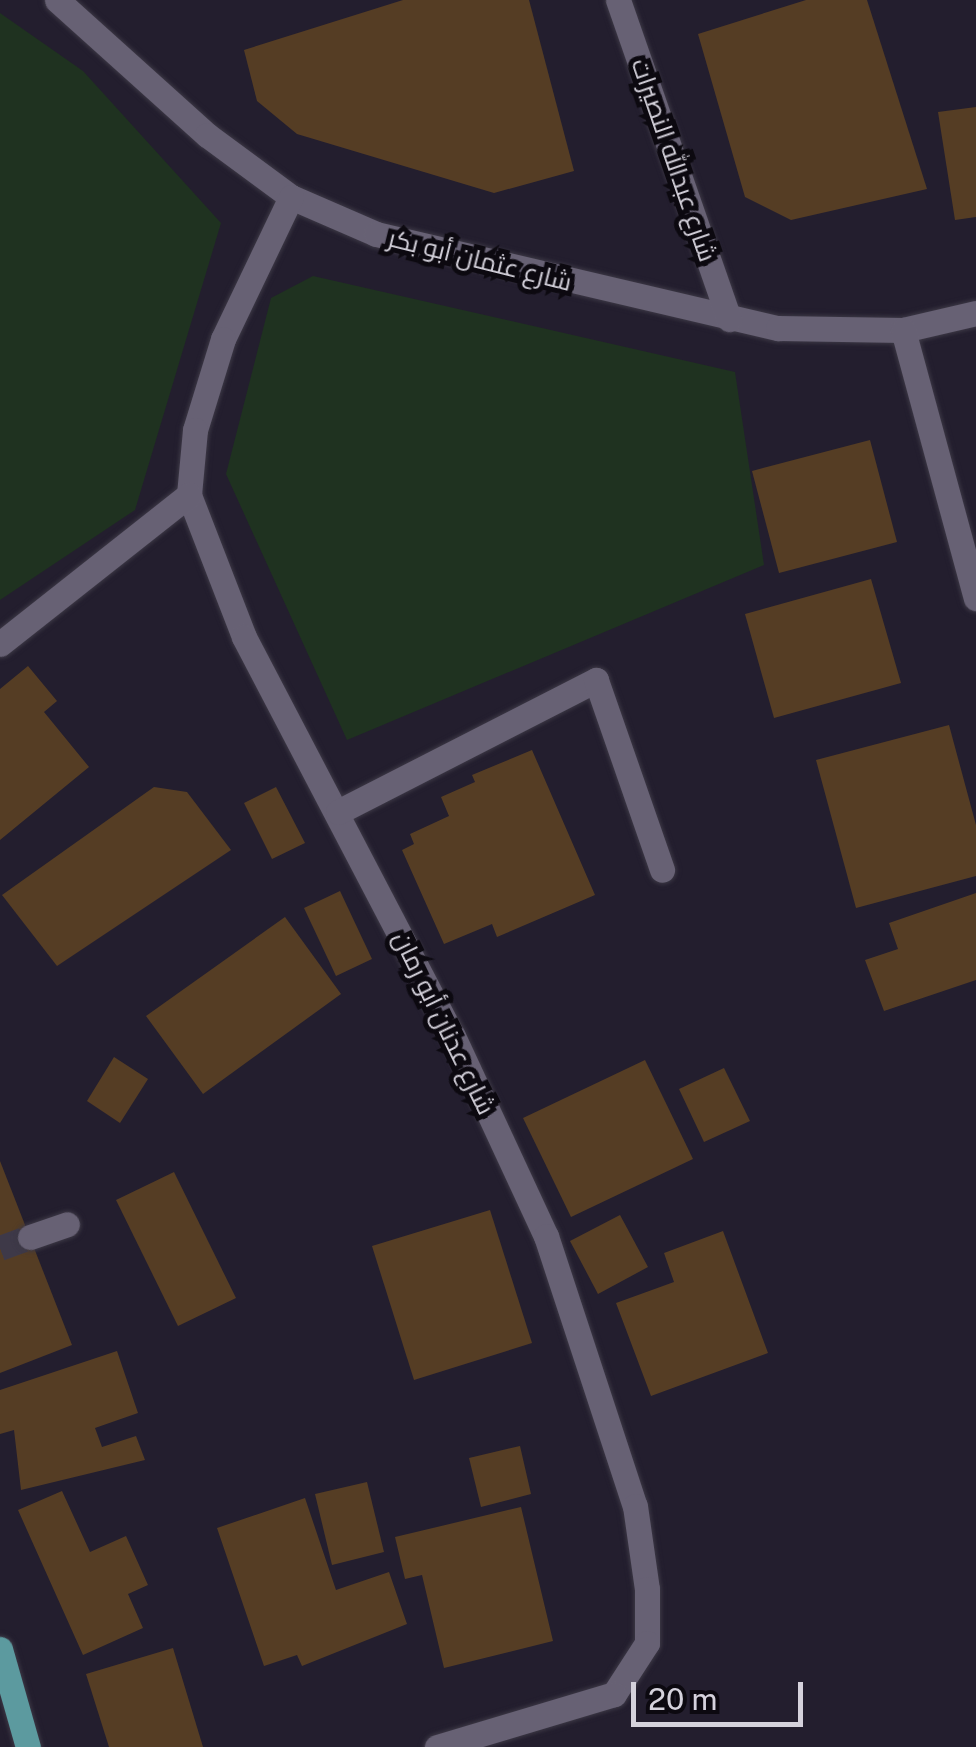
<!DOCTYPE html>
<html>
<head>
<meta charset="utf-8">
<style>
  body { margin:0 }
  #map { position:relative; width:976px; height:1747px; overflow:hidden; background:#231e2e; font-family:"Public Sans",Cairo,sans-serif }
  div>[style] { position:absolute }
  .green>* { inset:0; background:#1f3220 }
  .building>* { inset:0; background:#553d24 }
  .minor-tunnel>* { height:25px; margin-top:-12.5px; transform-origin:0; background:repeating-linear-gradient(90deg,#3e3948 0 25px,transparent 0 37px) }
  .roads { filter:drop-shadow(0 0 2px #3c3845) drop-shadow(0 0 2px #3c3845) }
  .minor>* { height:25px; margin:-12.5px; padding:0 12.5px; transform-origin:12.5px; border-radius:12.5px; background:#676174 }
  .major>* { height:25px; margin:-12.5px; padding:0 12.5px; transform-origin:12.5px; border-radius:12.5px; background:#5c9a9f }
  span { translate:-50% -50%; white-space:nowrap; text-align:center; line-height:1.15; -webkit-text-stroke:10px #0c0910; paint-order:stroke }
  .street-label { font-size:25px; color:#d5d2dc }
  .scale { position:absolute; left:631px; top:1682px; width:172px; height:45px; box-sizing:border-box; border:5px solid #d5d2dc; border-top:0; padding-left:12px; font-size:30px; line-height:35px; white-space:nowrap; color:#d5d2dc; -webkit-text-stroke:8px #0c0910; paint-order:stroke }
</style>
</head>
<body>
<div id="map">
  <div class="green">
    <i style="clip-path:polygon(0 13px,83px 71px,221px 223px,135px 510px,0 600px)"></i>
    <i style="clip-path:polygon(313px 276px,735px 372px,764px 565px,347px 740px,226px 474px,271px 298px)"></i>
  </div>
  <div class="building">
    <i style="clip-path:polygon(403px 0,529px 0,574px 171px,494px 193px,297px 134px,257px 101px,244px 50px)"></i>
    <i style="clip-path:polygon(806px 0,867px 0,927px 189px,791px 220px,745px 197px,698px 34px)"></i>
    <i style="clip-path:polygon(976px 107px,976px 217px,955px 220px,938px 112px)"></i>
    <i style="clip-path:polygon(870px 440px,897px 542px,779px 573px,752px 471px)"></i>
    <i style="clip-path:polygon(871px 579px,901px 683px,774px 718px,745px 614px)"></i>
    <i style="clip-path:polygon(28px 666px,57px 701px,44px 712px,89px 767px,0 840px,0 689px)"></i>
    <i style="clip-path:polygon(949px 725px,976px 825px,976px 876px,856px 908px,816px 760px)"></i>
    <i style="clip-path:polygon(532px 750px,595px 895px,497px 937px,492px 924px,444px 944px,402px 850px,414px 844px,410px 834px,449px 816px,441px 797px,475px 782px,472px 775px)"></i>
    <i style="clip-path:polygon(154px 787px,187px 792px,231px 850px,57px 966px,2px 895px)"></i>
    <i style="clip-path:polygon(276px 787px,305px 843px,272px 859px,244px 803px)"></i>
    <i style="clip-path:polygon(340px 891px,372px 959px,336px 976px,304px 908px)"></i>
    <i style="clip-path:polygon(976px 893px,976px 980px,884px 1011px,865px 960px,898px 949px,889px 923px)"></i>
    <i style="clip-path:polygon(285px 917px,341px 994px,203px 1094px,146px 1016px)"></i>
    <i style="clip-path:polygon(114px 1057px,148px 1079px,120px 1123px,87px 1101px)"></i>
    <i style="clip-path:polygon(645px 1060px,693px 1159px,571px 1217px,523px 1118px)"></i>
    <i style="clip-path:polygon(724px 1068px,750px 1121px,704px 1142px,679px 1089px)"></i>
    <i style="clip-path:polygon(0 1161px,72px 1345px,0 1373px)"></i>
    <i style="clip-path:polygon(174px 1172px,236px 1298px,178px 1326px,116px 1200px)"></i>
    <i style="clip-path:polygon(490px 1210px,532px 1343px,414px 1380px,372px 1246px)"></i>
    <i style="clip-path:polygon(620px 1215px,648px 1267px,598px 1294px,570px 1241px)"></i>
    <i style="clip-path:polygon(723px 1231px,768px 1353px,651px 1396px,616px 1303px,674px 1282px,664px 1253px)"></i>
    <i style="clip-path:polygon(117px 1351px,138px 1413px,95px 1428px,102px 1447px,136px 1436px,145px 1460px,21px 1490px,14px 1430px,0 1434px,0 1390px)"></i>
    <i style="clip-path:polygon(520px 1446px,531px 1494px,481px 1507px,469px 1458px)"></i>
    <i style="clip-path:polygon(367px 1482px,384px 1552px,332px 1565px,315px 1494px)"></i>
    <i style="clip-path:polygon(62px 1491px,90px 1552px,126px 1536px,148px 1585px,128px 1594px,143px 1628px,83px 1655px,18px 1510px)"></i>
    <i style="clip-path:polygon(305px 1498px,336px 1590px,389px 1572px,407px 1624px,302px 1666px,297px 1655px,264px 1666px,217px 1528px)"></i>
    <i style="clip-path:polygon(521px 1507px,553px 1641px,444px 1668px,422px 1575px,405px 1579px,395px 1537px)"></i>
    <i style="clip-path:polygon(173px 1648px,203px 1747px,109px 1747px,86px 1674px)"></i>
  </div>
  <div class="minor-tunnel">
    <i style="left:0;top:1248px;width:32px;rotate:-20deg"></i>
  </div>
  <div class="roads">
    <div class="minor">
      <i style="left:57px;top:0;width:202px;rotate:42deg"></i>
      <i style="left:207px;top:135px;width:104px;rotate:36.4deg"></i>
      <i style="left:291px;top:197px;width:93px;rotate:23.5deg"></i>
      <i style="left:376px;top:234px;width:413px;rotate:13.2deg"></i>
      <i style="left:778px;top:328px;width:125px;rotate:0.9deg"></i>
      <i style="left:903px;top:330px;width:75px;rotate:-13.1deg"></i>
      <i style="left:618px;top:0;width:338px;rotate:70.8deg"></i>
      <i style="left:291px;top:197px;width:157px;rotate:115.6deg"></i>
      <i style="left:223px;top:339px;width:95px;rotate:107.1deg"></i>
      <i style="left:195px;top:430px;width:65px;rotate:95.3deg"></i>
      <i style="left:189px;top:495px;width:152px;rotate:68.8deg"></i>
      <i style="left:244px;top:637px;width:450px;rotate:62.4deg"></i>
      <i style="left:453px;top:1036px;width:221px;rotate:65.1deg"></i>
      <i style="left:546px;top:1236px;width:284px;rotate:71.8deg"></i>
      <i style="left:635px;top:1506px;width:84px;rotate:81.8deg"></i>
      <i style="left:647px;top:1589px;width:54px;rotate:90deg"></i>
      <i style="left:647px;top:1643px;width:61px;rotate:122.9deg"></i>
      <i style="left:614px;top:1694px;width:185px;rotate:163.3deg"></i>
      <i style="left:903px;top:330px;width:278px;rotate:74.8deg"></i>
      <i style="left:0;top:644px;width:241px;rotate:-38.3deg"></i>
      <i style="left:338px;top:812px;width:290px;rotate:-27.1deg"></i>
      <i style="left:596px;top:680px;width:201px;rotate:70.8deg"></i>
      <i style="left:30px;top:1237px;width:39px;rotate:-19deg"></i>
    </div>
    <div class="major">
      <i style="left:0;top:1649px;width:102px;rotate:74.1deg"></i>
    </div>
  </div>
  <div class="street-label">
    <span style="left:674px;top:160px;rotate:71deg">شارع عبدالله النصيرات</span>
    <span style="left:480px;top:260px;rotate:14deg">شارع عثمان أبو بكر</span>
    <span style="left:444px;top:1023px;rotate:64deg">شارع عدنان أبو رمان</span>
  </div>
  <div class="scale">20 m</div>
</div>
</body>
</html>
